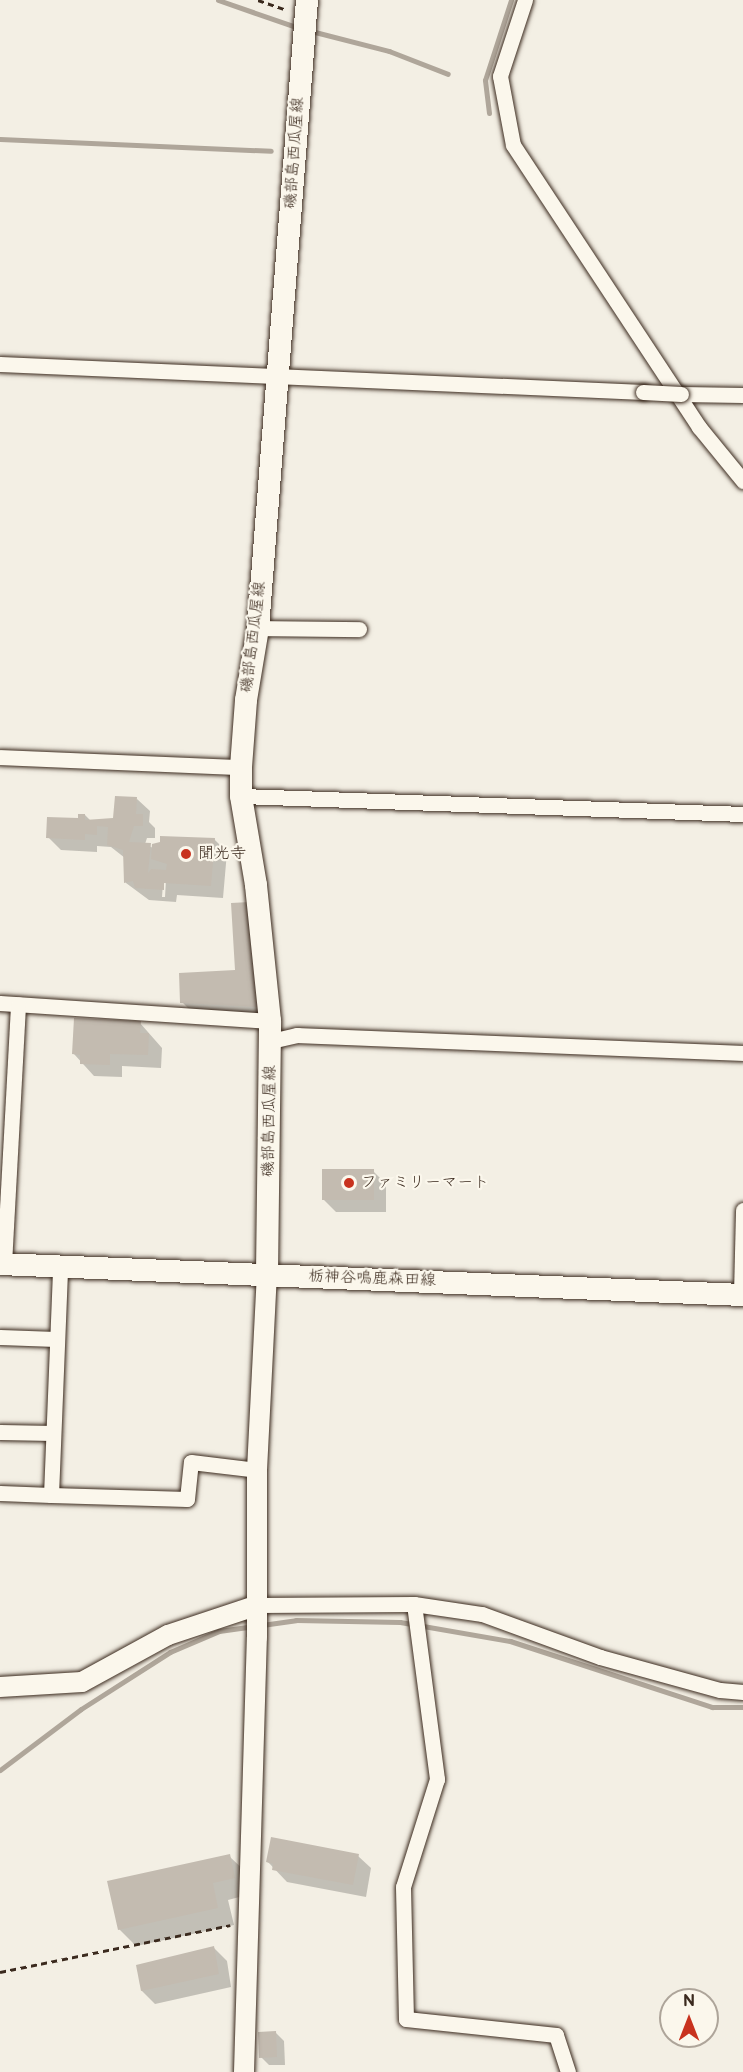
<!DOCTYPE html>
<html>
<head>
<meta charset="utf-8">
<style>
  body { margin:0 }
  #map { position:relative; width:743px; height:2072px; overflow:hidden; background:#f3efe4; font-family:"Balsamiq Sans","Klee One",sans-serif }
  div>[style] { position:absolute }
  .shadow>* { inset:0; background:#0003 }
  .stream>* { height:5px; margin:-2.5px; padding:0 2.5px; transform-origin:2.5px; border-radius:2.5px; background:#afa69a }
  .building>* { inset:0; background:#c3bbb0 }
  .path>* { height:3px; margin-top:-1.5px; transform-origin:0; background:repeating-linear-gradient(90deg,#3b2a1e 0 6px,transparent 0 10.5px) }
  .roads { filter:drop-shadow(0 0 2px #3b2a1e) drop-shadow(0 0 2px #3b2a1e) }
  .minor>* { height:15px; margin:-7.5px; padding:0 7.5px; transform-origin:7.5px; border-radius:7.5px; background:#fbf7ec }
  .tertiary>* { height:20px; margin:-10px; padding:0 10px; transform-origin:10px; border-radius:10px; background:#fbf7ec }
  .secondary>* { height:22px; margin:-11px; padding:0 11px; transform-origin:11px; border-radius:11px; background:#fbf7ec }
  .bridges { filter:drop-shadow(0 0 2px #3b2a1e) drop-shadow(0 0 2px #3b2a1e) }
  .minor-bridge>* { height:15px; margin:-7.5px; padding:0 7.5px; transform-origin:7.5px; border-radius:7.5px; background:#fbf7ec }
  .dots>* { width:16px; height:16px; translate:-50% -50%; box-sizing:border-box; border:3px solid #fbf7ec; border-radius:50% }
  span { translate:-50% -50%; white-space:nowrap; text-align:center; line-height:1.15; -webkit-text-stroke:4.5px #fbf7ec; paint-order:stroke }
  .street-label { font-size:16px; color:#3b2a1e }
  .poi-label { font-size:16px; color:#3b2a1e }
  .left { translate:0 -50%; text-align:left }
  .north { position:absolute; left:659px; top:1988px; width:60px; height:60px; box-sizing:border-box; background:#fbf7ec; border:2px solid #aea59a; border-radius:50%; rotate:0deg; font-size:16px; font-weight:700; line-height:24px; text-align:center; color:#3b2a1e }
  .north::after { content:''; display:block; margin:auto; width:21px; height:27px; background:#c8321e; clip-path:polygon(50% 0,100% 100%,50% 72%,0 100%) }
</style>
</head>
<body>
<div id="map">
  <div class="shadow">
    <i style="clip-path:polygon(evenodd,137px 799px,150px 811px,149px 822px,155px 828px,155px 838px,147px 838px,145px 844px,153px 848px,214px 839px,227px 852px,223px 898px,177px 895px,176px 902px,149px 900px,126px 883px,125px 858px,111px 847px,97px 846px,97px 852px,61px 850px,48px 837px,85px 815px,91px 821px,114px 820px,137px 799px,166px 880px,165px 897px,162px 897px,163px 883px,166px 880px)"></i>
    <i style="clip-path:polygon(237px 972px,270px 1019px,195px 1015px,182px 1002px)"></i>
    <i style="clip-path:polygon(140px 1023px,162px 1048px,161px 1068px,122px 1066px,122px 1077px,94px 1076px,74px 1054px)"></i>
    <i style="clip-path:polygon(373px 1171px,386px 1184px,386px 1212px,336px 1212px,323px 1199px)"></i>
    <i style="clip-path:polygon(229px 1856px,246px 1872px,251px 1894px,228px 1900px,234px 1925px,136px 1946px,119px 1929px)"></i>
    <i style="clip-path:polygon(358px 1856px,371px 1868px,366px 1897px,287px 1882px,268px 1862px)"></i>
    <i style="clip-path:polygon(214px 1948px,227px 1961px,231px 1987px,155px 2004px,142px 1991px,138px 1966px)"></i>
    <i style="clip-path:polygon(275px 2032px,284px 2041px,285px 2065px,269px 2065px,261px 2057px)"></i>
  </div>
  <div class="stream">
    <i style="left:218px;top:0;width:86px;rotate:19.1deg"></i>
    <i style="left:311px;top:31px;width:81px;rotate:14.4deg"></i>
    <i style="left:389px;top:51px;width:63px;rotate:21.3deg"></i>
    <i style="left:489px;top:113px;width:33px;rotate:-97deg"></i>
    <i style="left:485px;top:80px;width:84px;rotate:-72deg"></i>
    <i style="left:0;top:139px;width:271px;rotate:2.5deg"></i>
    <i style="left:262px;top:1625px;width:34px;rotate:-8deg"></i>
    <i style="left:296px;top:1620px;width:104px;rotate:1.1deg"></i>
    <i style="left:400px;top:1622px;width:112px;rotate:9.8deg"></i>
    <i style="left:510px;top:1641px;width:213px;rotate:18.1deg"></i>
    <i style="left:712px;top:1707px;width:31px"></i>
    <i style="left:0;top:1770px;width:101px;rotate:-37deg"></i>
    <i style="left:81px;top:1709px;width:106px;rotate:-32.6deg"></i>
    <i style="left:170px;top:1652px;width:53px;rotate:-23.2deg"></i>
    <i style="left:219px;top:1631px;width:34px;rotate:-8deg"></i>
  </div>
  <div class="building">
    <i style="clip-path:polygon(115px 796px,137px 797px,136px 814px,143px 814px,143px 826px,134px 826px,129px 842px,151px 843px,148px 873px,151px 869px,166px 870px,167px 864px,151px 859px,152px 844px,160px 842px,160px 836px,215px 838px,211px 886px,164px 883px,164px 890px,135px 888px,133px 881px,124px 883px,123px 850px,107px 845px,108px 827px,97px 826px,97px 835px,85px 834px,85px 840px,46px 838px,47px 817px,78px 818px,78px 814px,85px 814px,85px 820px,113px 818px)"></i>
    <i style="clip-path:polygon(250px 902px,258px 1007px,180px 1003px,179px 973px,235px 970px,231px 903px)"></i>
    <i style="clip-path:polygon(74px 1018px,141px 1021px,140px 1033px,149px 1033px,148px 1055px,110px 1054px,110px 1065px,80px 1064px,80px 1055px,72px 1054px)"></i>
    <i style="clip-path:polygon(322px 1169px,374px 1169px,374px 1200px,322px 1200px)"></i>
    <i style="clip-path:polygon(271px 1837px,359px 1854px,353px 1885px,272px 1870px,273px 1864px,266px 1862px)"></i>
    <i style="clip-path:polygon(230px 1854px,235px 1878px,213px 1883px,218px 1908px,118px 1930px,107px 1881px)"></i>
    <i style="clip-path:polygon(214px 1946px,219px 1974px,141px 1991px,136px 1965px)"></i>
    <i style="clip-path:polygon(276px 2031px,277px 2057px,259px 2058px,258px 2032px)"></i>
  </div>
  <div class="path">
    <i style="left:258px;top:0;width:31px;rotate:19deg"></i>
    <i style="left:0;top:1972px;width:235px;rotate:-11.5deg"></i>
  </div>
  <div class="roads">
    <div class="minor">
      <i style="left:525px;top:0;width:80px;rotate:108.2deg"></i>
      <i style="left:500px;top:76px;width:70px;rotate:79.3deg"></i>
      <i style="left:513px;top:145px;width:338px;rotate:56.6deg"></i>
      <i style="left:699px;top:427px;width:70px;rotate:50.8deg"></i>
      <i style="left:0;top:364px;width:644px;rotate:2.49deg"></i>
      <i style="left:681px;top:394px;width:62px;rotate:0.9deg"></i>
      <i style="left:258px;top:628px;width:101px;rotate:0.6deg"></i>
      <i style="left:0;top:757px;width:241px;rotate:2.4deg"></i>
      <i style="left:241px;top:796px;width:502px;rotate:2.05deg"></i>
      <i style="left:0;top:1003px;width:271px;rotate:3.8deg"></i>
      <i style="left:271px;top:1041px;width:27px;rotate:-13deg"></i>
      <i style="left:297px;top:1035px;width:446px;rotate:2.3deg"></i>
      <i style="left:4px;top:1264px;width:260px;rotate:-86.9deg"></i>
      <i style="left:741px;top:1294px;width:84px;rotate:-88.6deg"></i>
      <i style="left:0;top:1337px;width:56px;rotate:2deg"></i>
      <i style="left:0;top:1432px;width:53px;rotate:1.1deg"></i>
      <i style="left:0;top:1493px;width:51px;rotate:2.2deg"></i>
      <i style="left:51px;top:1495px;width:228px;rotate:-87.7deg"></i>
      <i style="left:51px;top:1495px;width:136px;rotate:1.7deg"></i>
      <i style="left:187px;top:1499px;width:37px;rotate:-84deg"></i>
      <i style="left:191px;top:1462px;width:66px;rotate:6.9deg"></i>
      <i style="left:414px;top:1604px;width:177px;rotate:82.5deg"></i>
      <i style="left:437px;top:1779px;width:113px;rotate:107.5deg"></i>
      <i style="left:403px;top:1887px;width:132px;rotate:88.7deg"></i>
      <i style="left:406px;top:2019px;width:151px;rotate:6.1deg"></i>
      <i style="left:556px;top:2035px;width:39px;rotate:72deg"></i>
      <i style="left:258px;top:1605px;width:156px;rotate:-0.4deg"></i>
      <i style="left:414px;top:1604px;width:69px;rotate:8.4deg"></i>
      <i style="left:482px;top:1614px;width:126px;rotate:20deg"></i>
      <i style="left:600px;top:1657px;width:124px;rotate:15.4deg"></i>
      <i style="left:720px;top:1690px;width:23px;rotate:5deg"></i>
    </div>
    <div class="tertiary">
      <i style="left:0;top:1687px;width:82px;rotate:-3.5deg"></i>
      <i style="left:82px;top:1682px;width:98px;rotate:-28.7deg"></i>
      <i style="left:168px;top:1635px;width:95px;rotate:-18.4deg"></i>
      <i style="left:244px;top:2072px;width:435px;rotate:-88.3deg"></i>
      <i style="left:257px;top:1637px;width:167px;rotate:-90deg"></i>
      <i style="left:257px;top:1470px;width:196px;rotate:-87.1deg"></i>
    </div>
    <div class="secondary">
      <i style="left:0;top:1264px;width:744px;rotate:2.39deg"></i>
      <i style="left:267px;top:1274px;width:253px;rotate:-89.3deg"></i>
      <i style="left:270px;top:1021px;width:137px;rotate:-95.9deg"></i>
      <i style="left:256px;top:885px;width:90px;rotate:-99.6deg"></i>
      <i style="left:241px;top:796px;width:29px;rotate:-90deg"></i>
      <i style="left:241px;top:767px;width:67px;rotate:-85.7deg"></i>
      <i style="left:246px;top:700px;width:73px;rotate:-80.5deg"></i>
      <i style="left:258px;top:628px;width:630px;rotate:-85.54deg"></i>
    </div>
  </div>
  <div class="bridges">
    <div class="minor-bridge">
      <i style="left:643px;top:392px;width:38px;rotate:3deg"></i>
    </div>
  </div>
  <div class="dots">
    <i style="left:186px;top:854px;background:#c8321e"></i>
    <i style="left:349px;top:1183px;background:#c8321e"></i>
  </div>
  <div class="street-label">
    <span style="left:295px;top:153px;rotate:-86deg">磯部島西瓜屋線</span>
    <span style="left:254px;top:637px;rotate:-83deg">磯部島西瓜屋線</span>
    <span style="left:270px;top:1121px;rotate:-89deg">磯部島西瓜屋線</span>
    <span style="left:372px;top:1279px;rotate:2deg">栃神谷鳴鹿森田線</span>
  </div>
  <div class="poi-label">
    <span class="left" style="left:198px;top:854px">聞光寺</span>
    <span class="left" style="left:361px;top:1183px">ファミリーマート</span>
  </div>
  <div class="north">N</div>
</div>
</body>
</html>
